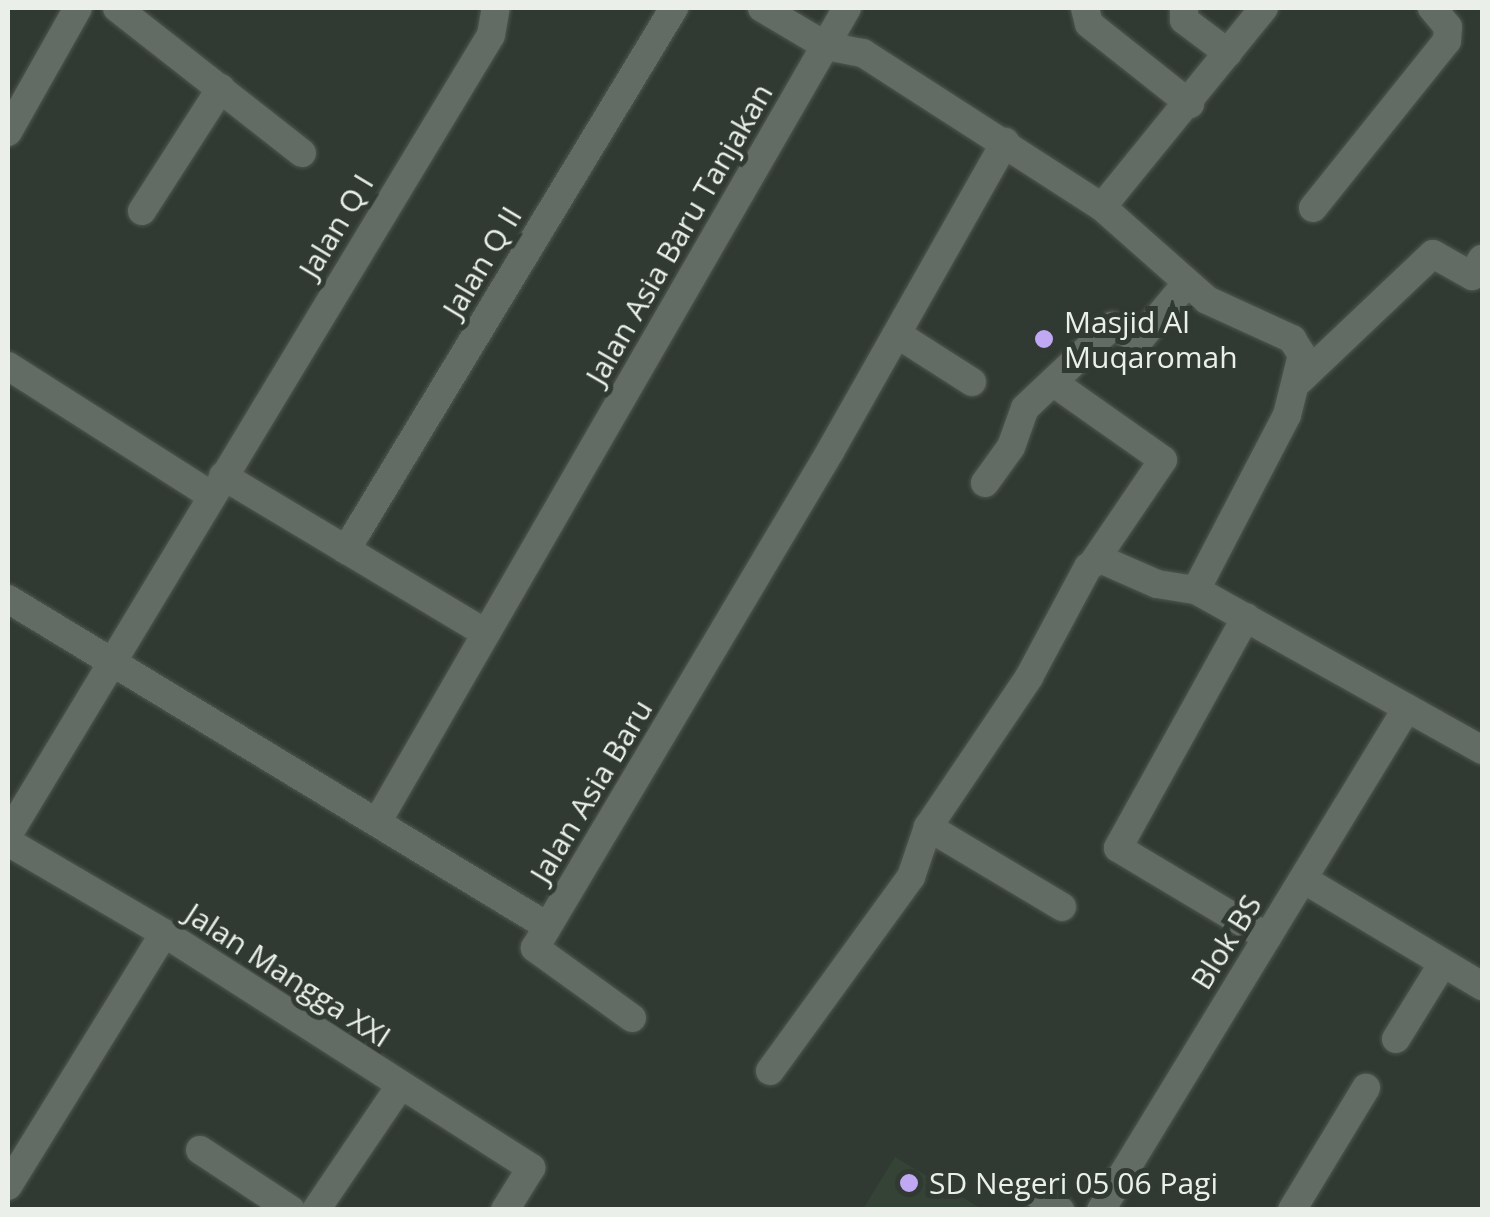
<!DOCTYPE html>
<html>
<head>
<meta charset="utf-8">
<style>
  body { margin:0 }
  #map { position:relative; width:1490px; height:1217px; overflow:hidden; background:#303932; font-family:"Open Sans",sans-serif }
  div>[style] { position:absolute }
  .built>* { inset:0; background:#354337 }
  .roads { filter:drop-shadow(0 0 2px #4f564f) drop-shadow(0 0 2px #4f564f) }
  .street>* { height:28px; margin:-14px; padding:0 14px; transform-origin:14px; border-radius:14px; background:#636c64 }
  .dots>* { width:28px; height:28px; translate:-50% -50%; box-sizing:border-box; border:5px solid #303932; border-radius:50% }
  span { translate:-50% -50%; white-space:nowrap; text-align:center; line-height:1.15; -webkit-text-stroke:10px #303932; paint-order:stroke }
  .street-label { font-size:30px; color:#eaefea }
  .poi-label { font-size:30px; color:#eaefea }
  .left { translate:0 -50%; text-align:left }
  .frame { position:absolute; inset:0; border:10px solid #eaefea; pointer-events:none }
</style>
</head>
<body>
<div id="map">
  <div class="built">
    <i style="clip-path:polygon(895px 1157px,982px 1209px,863px 1209px)"></i>
  </div>
  <div class="roads">
    <div class="street">
      <i style="left:117px;top:8px;width:235px;rotate:38.1deg"></i>
      <i style="left:762px;top:8px;width:74px;rotate:30.7deg"></i>
      <i style="left:1085px;top:8px;width:16px;rotate:76deg"></i>
      <i style="left:1089px;top:24px;width:129px;rotate:38.4deg"></i>
      <i style="left:1184px;top:8px;width:12px;rotate:90deg"></i>
      <i style="left:1184px;top:20px;width:55px;rotate:36.9deg"></i>
      <i style="left:826px;top:46px;width:38px;rotate:11deg"></i>
      <i style="left:863px;top:53px;width:284px;rotate:32.8deg"></i>
      <i style="left:1102px;top:207px;width:140px;rotate:41.5deg"></i>
      <i style="left:1207px;top:300px;width:94px;rotate:24.6deg"></i>
      <i style="left:1292px;top:339px;width:19px;rotate:58deg"></i>
      <i style="left:1302px;top:355px;width:62px;rotate:104deg"></i>
      <i style="left:1287px;top:415px;width:197px;rotate:117.5deg"></i>
      <i style="left:8px;top:132px;width:142px;rotate:-60.6deg"></i>
      <i style="left:1102px;top:207px;width:257px;rotate:-50.9deg"></i>
      <i style="left:1313px;top:208px;width:214px;rotate:-51.3deg"></i>
      <i style="left:1447px;top:41px;width:14px;rotate:-86deg"></i>
      <i style="left:1448px;top:27px;width:25px;rotate:-130deg"></i>
      <i style="left:142px;top:211px;width:146px;rotate:-57.3deg"></i>
      <i style="left:897px;top:334px;width:89px;rotate:32.6deg"></i>
      <i style="left:8px;top:366px;width:238px;rotate:32.5deg"></i>
      <i style="left:1300px;top:380px;width:183px;rotate:-43.5deg"></i>
      <i style="left:1433px;top:254px;width:45px;rotate:29.4deg"></i>
      <i style="left:1472px;top:276px;width:20px;rotate:-60deg"></i>
      <i style="left:1054px;top:383px;width:133px;rotate:35.2deg"></i>
      <i style="left:1163px;top:460px;width:125px;rotate:124.2deg"></i>
      <i style="left:223px;top:476px;width:305px;rotate:30.9deg"></i>
      <i style="left:985px;top:483px;width:44px;rotate:-54.2deg"></i>
      <i style="left:1011px;top:447px;width:41px;rotate:-70.3deg"></i>
      <i style="left:1025px;top:408px;width:120px;rotate:-43.3deg"></i>
      <i style="left:1112px;top:326px;width:31px;rotate:25deg"></i>
      <i style="left:1140px;top:339px;width:72px;rotate:-50.1deg"></i>
      <i style="left:346px;top:550px;width:634px;rotate:-58.82deg"></i>
      <i style="left:1196px;top:590px;width:328px;rotate:29.2deg"></i>
      <i style="left:8px;top:599px;width:630px;rotate:31.24deg"></i>
      <i style="left:1246px;top:617px;width:264px;rotate:119deg"></i>
      <i style="left:1118px;top:848px;width:174px;rotate:30.9deg"></i>
      <i style="left:379px;top:819px;width:936px;rotate:-60.01deg"></i>
      <i style="left:928px;top:827px;width:156px;rotate:30.8deg"></i>
      <i style="left:8px;top:835px;width:934px;rotate:-58.88deg"></i>
      <i style="left:491px;top:35px;width:27px;rotate:-80deg"></i>
      <i style="left:8px;top:842px;width:181px;rotate:30.3deg"></i>
      <i style="left:164px;top:933px;width:436px;rotate:32.6deg"></i>
      <i style="left:531px;top:1168px;width:49px;rotate:121.8deg"></i>
      <i style="left:1303px;top:879px;width:209px;rotate:30.9deg"></i>
      <i style="left:632px;top:1018px;width:120px;rotate:-144.2deg"></i>
      <i style="left:535px;top:948px;width:579px;rotate:-59.27deg"></i>
      <i style="left:831px;top:450px;width:354px;rotate:-60.5deg"></i>
      <i style="left:1396px;top:1039px;width:89px;rotate:-58.3deg"></i>
      <i style="left:770px;top:1071px;width:240px;rotate:-54deg"></i>
      <i style="left:911px;top:877px;width:53px;rotate:-71.2deg"></i>
      <i style="left:928px;top:827px;width:181px;rotate:-56deg"></i>
      <i style="left:1029px;top:677px;width:125px;rotate:-61.8deg"></i>
      <i style="left:1088px;top:567px;width:14px;rotate:-34deg"></i>
      <i style="left:1100px;top:559px;width:62px;rotate:23.7deg"></i>
      <i style="left:1157px;top:584px;width:39px;rotate:9deg"></i>
      <i style="left:200px;top:1150px;width:109px;rotate:33.4deg"></i>
      <i style="left:8px;top:1186px;width:297px;rotate:-58.3deg"></i>
      <i style="left:1034px;top:1192px;width:32px;rotate:35deg"></i>
      <i style="left:316px;top:1210px;width:150px;rotate:-55.9deg"></i>
      <i style="left:1101px;top:1210px;width:588px;rotate:-58.64deg"></i>
      <i style="left:1292px;top:1210px;width:143px;rotate:-58.8deg"></i>
    </div>
  </div>
  <div class="dots">
    <i style="left:1044px;top:339px;background:#c0a8f3"></i>
    <i style="left:909px;top:1183px;background:#c0a8f3"></i>
  </div>
  <div class="street-label">
    <span style="left:336px;top:226px;rotate:-59deg">Jalan Q I</span>
    <span style="left:679px;top:234px;rotate:-60deg">Jalan Asia Baru Tanjakan</span>
    <span style="left:482px;top:262px;rotate:-59deg">Jalan Q II</span>
    <span style="left:591px;top:791px;rotate:-59deg">Jalan Asia Baru</span>
    <span style="left:1226px;top:942px;rotate:-58deg">Blok BS</span>
    <span style="left:288px;top:975px;rotate:33deg">Jalan Mangga XXI</span>
  </div>
  <div class="poi-label">
    <span class="left" style="left:1064px;top:339px">Masjid Al<br>Muqaromah</span>
    <span class="left" style="left:929px;top:1183px">SD Negeri 05 06 Pagi</span>
  </div>
  <div class="frame"></div>
</div>
</body>
</html>
